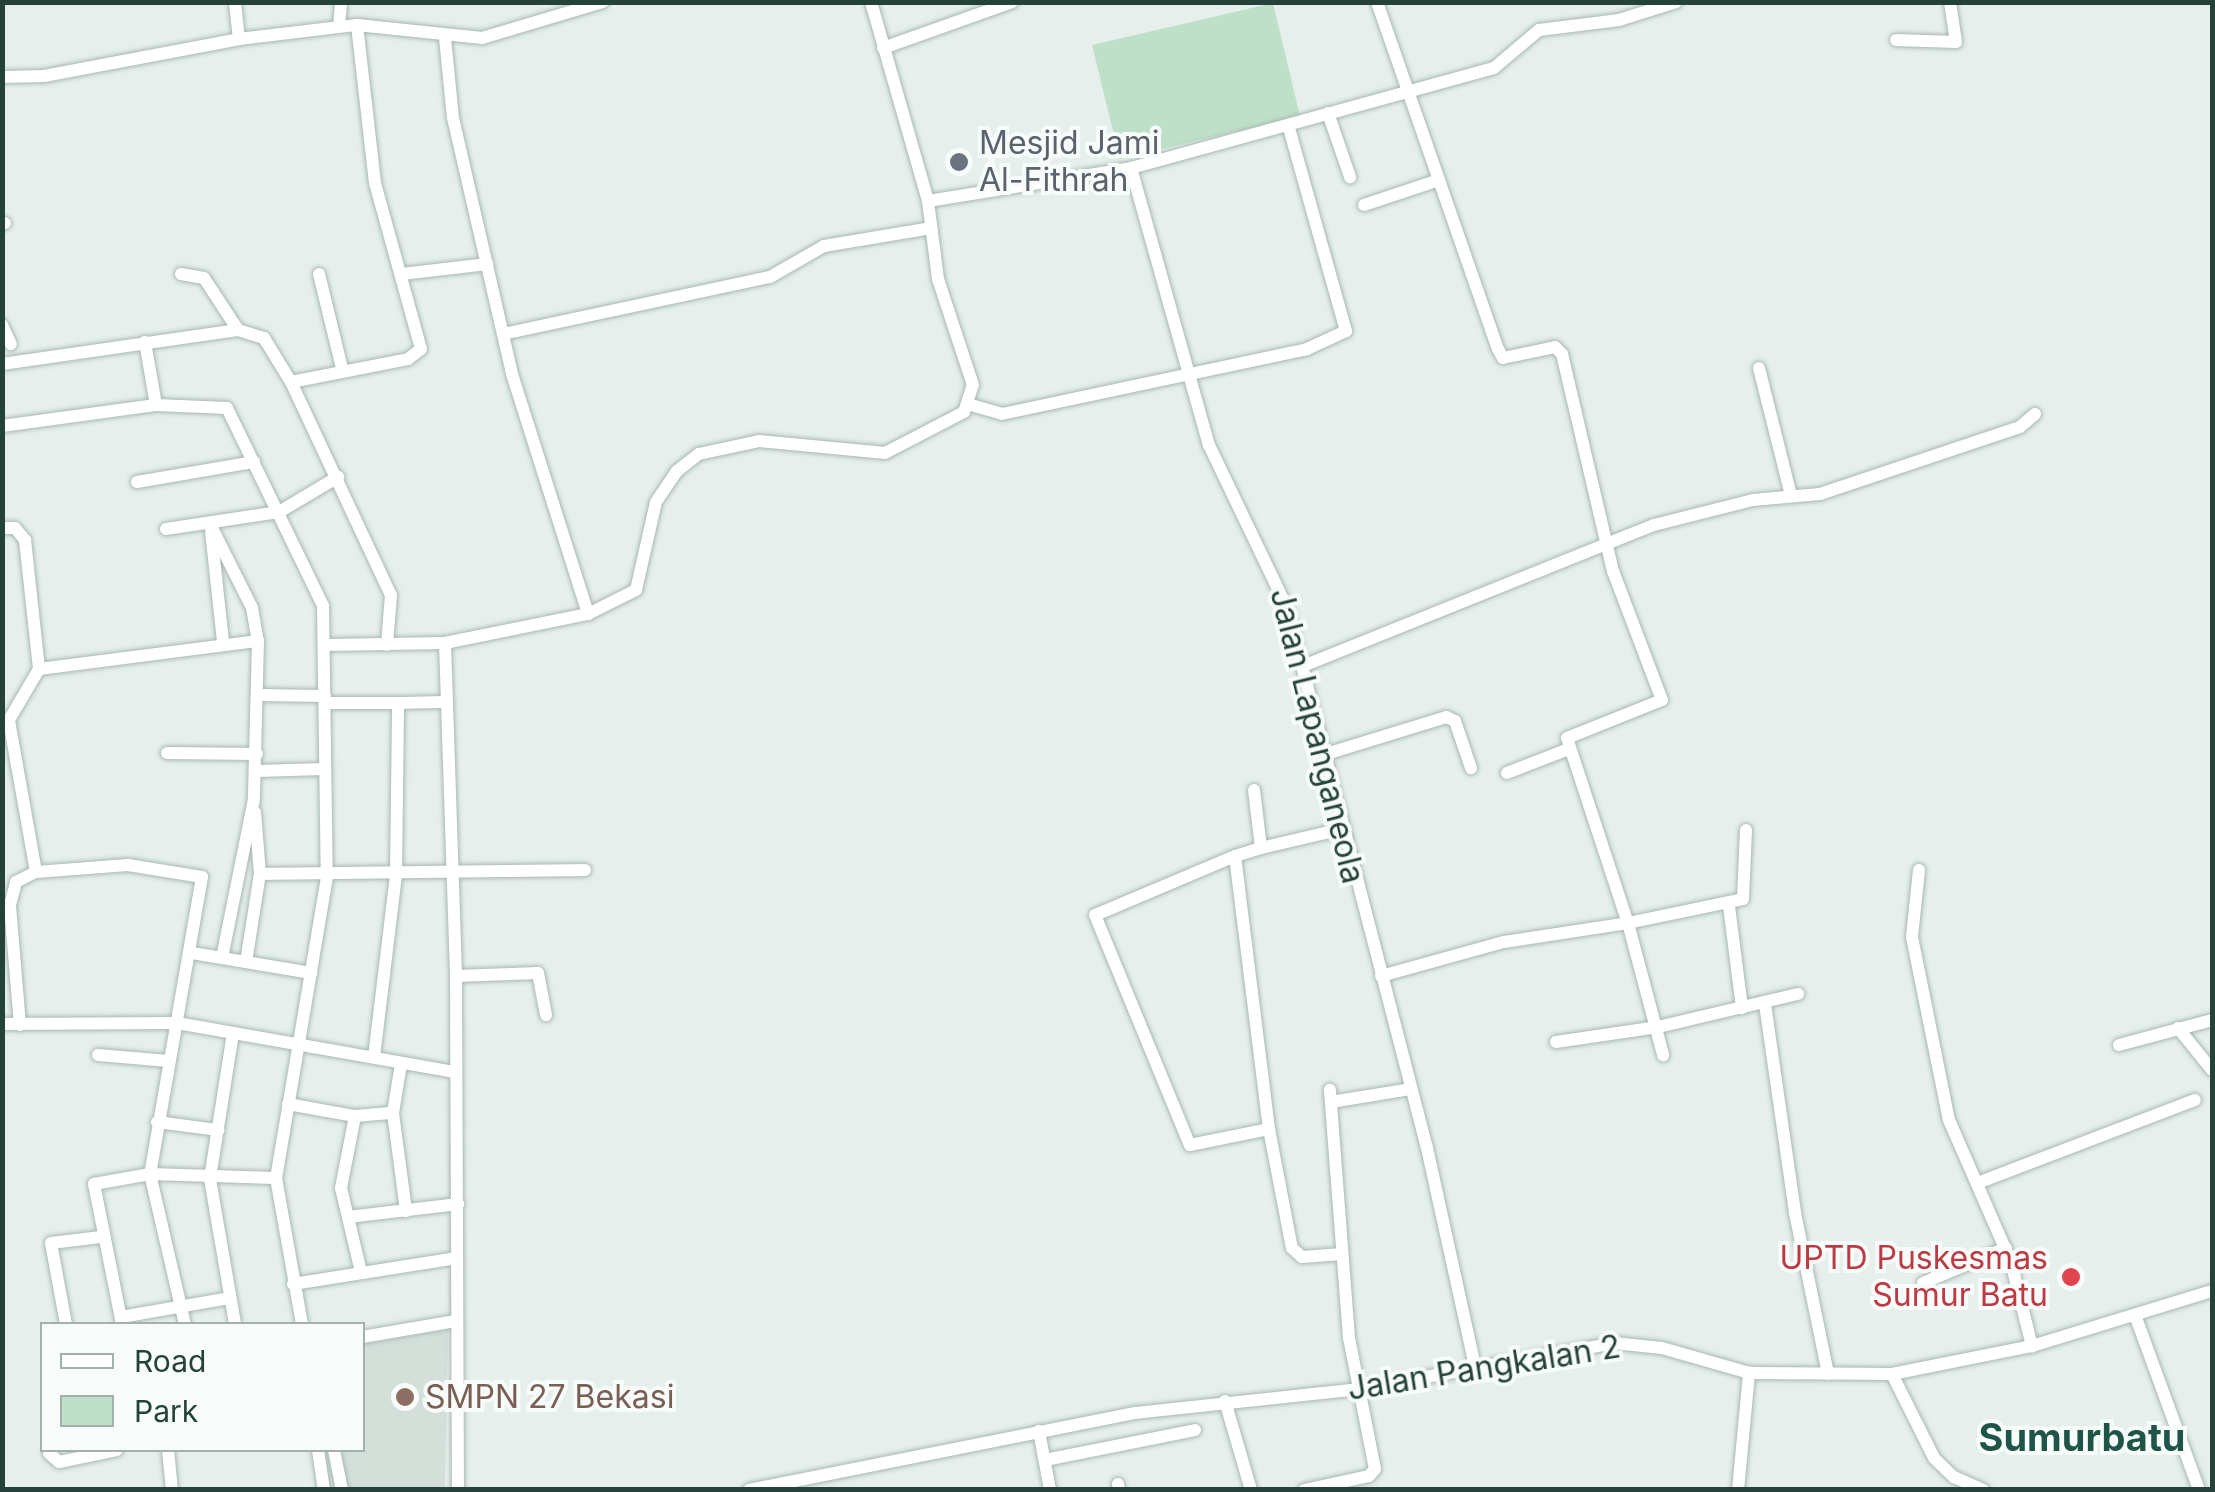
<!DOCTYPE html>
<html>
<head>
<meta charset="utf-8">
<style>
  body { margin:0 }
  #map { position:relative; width:2215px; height:1492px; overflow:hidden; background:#e6efeb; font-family:Inter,sans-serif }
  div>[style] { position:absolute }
  .built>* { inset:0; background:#d4dfda }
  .green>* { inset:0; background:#bfe0c8 }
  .roads { filter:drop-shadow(0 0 2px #a8b8b2) drop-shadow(0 0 2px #a8b8b2) }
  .minor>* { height:12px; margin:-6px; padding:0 6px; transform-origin:6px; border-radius:6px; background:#fff }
  .dots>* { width:28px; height:28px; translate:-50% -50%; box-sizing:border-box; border:5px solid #f7fbf9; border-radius:50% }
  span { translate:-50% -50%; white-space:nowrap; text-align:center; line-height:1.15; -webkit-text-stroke:8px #f7fbf9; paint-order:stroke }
  .worship-label { font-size:32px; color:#5b616d }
  .left { translate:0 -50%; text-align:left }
  .street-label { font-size:32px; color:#24423a }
  .health-label { font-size:32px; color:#be3a42 }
  .right { translate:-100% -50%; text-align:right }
  .education-label { font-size:32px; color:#785e54 }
  .quarter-label { font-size:38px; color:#1f5548; font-weight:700 }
  .frame { position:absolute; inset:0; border:5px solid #24423a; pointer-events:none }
  .legend { position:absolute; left:40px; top:1322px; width:325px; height:130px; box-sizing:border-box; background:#f7fbf9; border:2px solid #a3b1ad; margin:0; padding:12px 18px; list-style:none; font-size:30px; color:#24423a }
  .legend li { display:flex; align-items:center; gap:20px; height:50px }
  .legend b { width:50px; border:2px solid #a3b1ad }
</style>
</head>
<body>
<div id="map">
  <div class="built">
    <i style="clip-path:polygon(448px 1330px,445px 1489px,344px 1489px,338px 1450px,362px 1450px,363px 1344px)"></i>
  </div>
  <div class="green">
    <i style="clip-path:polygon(1273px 3px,1300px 116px,1120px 159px,1092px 45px)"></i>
  </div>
  <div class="roads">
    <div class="minor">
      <i style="left:235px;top:2px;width:37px;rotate:84deg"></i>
      <i style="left:871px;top:2px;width:207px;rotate:74deg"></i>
      <i style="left:928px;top:201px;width:206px;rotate:-9.2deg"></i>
      <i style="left:1131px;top:168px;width:288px;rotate:74.3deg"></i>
      <i style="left:1209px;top:445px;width:181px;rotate:64.4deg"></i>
      <i style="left:1287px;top:608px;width:558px;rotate:75.47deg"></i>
      <i style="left:1427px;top:1148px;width:227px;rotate:77.6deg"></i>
      <i style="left:1377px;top:2px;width:367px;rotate:70.8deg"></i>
      <i style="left:1498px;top:349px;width:10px;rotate:61deg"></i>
      <i style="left:1503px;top:358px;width:53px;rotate:-11.9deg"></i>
      <i style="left:1555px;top:347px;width:10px;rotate:45deg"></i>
      <i style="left:1562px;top:354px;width:223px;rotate:76.8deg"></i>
      <i style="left:1613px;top:571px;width:138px;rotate:69.2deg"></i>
      <i style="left:1662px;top:700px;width:102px;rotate:158.2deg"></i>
      <i style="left:1567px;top:738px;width:195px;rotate:71.8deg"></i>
      <i style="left:1628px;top:923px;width:117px;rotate:-11.8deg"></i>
      <i style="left:1743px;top:899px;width:69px;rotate:-87.5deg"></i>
      <i style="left:339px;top:27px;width:25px;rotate:-85deg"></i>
      <i style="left:445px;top:38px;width:80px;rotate:84.3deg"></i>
      <i style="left:453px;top:118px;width:263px;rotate:77deg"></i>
      <i style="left:512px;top:374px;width:252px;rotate:72.4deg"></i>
      <i style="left:1896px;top:40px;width:60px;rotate:1.9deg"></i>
      <i style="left:1956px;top:42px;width:40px;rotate:-98.5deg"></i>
      <i style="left:883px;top:48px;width:137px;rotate:-19.6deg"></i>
      <i style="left:2px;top:77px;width:42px;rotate:-1.4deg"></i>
      <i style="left:44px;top:76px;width:198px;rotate:-10.7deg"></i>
      <i style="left:239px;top:39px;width:119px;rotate:-6.8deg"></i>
      <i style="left:357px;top:25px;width:126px;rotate:5.9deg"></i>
      <i style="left:482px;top:38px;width:126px;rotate:-16.6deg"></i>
      <i style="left:1328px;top:113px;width:68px;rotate:71deg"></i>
      <i style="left:1131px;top:168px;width:377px;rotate:-15.4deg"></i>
      <i style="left:1494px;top:68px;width:59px;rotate:-40.2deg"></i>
      <i style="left:1539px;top:30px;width:81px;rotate:-7.1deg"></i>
      <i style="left:1619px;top:20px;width:60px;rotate:-17.5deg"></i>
      <i style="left:1364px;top:205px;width:79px;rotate:-18.4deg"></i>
      <i style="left:2px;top:224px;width:3px;rotate:-18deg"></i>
      <i style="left:181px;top:274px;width:23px;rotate:10deg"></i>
      <i style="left:204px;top:278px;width:62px;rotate:56.8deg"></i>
      <i style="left:238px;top:330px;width:27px;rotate:17deg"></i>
      <i style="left:264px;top:338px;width:52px;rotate:58.5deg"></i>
      <i style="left:291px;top:382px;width:235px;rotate:64.9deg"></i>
      <i style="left:391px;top:595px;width:50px;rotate:94.6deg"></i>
      <i style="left:319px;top:274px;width:97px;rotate:76.3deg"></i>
      <i style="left:402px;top:274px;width:86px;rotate:-6.7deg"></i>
      <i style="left:2px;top:325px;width:21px;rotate:65deg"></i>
      <i style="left:503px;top:334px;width:273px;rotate:-12.1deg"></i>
      <i style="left:770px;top:277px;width:62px;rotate:-29.9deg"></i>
      <i style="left:824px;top:246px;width:109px;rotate:-9.5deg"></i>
      <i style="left:145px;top:342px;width:64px;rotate:80.1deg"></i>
      <i style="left:2px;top:364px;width:238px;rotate:-8.2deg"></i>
      <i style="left:1759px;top:368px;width:131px;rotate:75.9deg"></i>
      <i style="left:291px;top:382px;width:119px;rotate:-11.1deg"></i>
      <i style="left:408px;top:359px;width:16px;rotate:-38deg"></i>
      <i style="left:421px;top:349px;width:172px;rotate:-105.5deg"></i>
      <i style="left:375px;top:183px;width:159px;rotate:-96.5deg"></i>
      <i style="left:971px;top:405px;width:32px;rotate:16deg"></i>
      <i style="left:1002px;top:414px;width:312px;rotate:-12deg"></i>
      <i style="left:1307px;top:349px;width:43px;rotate:-24.8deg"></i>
      <i style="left:1346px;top:331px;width:214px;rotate:-105.7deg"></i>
      <i style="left:2px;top:426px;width:155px;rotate:-7.8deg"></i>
      <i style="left:156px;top:405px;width:71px;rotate:2.4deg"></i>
      <i style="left:227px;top:408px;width:220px;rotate:64.1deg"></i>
      <i style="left:323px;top:606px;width:271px;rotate:89.2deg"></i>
      <i style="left:327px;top:877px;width:305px;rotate:99.6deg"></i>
      <i style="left:276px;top:1178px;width:148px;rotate:79.9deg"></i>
      <i style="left:137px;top:482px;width:119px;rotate:-9.7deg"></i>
      <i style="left:210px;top:524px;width:94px;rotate:63.4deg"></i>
      <i style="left:252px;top:608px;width:34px;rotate:80deg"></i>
      <i style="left:258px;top:641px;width:158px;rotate:91.5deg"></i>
      <i style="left:254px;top:799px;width:161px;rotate:101.4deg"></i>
      <i style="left:2px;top:528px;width:13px"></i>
      <i style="left:15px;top:528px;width:16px;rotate:50deg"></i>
      <i style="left:25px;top:540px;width:130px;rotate:83.8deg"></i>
      <i style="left:39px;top:669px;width:221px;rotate:-7.3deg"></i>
      <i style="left:166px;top:529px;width:114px;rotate:-8.6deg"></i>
      <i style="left:279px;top:512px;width:69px;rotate:-30.7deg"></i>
      <i style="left:211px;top:531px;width:111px;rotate:83.8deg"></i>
      <i style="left:445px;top:643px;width:333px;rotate:88.1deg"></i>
      <i style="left:456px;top:976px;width:514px;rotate:89.78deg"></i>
      <i style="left:326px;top:645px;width:119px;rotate:-1deg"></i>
      <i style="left:445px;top:643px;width:146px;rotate:-11.5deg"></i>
      <i style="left:588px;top:614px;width:54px;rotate:-26.6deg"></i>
      <i style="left:636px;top:590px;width:90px;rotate:-77.2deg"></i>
      <i style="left:656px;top:502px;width:37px;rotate:-56deg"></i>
      <i style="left:677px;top:471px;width:28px;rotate:-38deg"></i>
      <i style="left:699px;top:454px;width:61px;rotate:-12.2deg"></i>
      <i style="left:759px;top:441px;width:127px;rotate:5.4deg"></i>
      <i style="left:885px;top:453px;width:89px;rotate:-27.4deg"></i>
      <i style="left:964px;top:412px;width:28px;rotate:-72deg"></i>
      <i style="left:973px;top:385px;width:112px;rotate:-108.3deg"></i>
      <i style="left:938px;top:279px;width:79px;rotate:-97.3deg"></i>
      <i style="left:1303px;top:666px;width:378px;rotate:-21.9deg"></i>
      <i style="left:1654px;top:525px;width:102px;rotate:-14.2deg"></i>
      <i style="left:1753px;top:500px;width:67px;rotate:-5.1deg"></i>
      <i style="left:1820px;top:494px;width:211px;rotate:-18.5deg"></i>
      <i style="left:2020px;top:427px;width:20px;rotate:-41deg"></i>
      <i style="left:259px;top:695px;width:66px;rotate:0.9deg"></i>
      <i style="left:325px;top:703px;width:73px"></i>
      <i style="left:167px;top:753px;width:90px;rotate:0.6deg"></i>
      <i style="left:1326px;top:754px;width:126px;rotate:-17.1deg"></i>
      <i style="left:1446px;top:717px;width:10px;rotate:24deg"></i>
      <i style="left:1455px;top:721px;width:50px;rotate:71.2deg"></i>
      <i style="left:256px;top:771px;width:68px;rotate:-1.7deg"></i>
      <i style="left:1507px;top:773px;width:66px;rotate:-21.2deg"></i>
      <i style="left:1254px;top:790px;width:58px;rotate:83.1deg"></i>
      <i style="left:1261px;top:848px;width:27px;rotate:163deg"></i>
      <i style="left:1235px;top:856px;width:275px;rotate:82.9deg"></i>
      <i style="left:1269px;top:1129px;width:121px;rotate:79.1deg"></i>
      <i style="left:1292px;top:1248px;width:13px;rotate:42deg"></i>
      <i style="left:1302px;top:1257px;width:40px;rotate:-4.3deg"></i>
      <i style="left:1261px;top:848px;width:83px;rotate:-13.2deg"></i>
      <i style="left:1235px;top:856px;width:152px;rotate:157.1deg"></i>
      <i style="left:1095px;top:915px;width:249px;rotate:67.6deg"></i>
      <i style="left:1190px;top:1145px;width:81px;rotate:-11.4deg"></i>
      <i style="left:1919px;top:870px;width:67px;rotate:96deg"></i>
      <i style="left:1912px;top:937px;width:187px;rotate:78.6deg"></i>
      <i style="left:1949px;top:1120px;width:155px;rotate:66.4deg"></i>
      <i style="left:2011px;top:1262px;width:87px;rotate:76deg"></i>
      <i style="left:36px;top:872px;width:154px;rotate:-100.1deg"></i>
      <i style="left:9px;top:720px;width:59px;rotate:-59.5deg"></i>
      <i style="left:260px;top:874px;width:325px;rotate:-0.7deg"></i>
      <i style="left:1729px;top:906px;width:103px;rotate:82.7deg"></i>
      <i style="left:192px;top:953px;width:121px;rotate:9.5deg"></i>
      <i style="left:246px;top:962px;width:89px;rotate:-81deg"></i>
      <i style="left:260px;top:874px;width:62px;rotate:-94.6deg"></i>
      <i style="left:456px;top:976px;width:82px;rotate:-2.1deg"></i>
      <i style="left:538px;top:973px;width:43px;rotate:79.2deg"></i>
      <i style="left:1381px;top:976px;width:128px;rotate:-15.5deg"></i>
      <i style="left:1504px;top:942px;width:125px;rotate:-8.7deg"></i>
      <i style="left:1628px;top:923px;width:137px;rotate:75.1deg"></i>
      <i style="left:1765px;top:1004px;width:211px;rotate:81.8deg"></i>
      <i style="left:1795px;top:1213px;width:164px;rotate:78.4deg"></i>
      <i style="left:2px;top:1024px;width:175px;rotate:-0.3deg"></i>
      <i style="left:177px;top:1023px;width:281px;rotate:10deg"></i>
      <i style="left:20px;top:1025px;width:120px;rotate:-94.8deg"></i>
      <i style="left:10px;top:905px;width:24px;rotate:-75deg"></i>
      <i style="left:16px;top:882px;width:22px;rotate:-27deg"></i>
      <i style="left:36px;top:872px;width:92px;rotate:-4.4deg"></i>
      <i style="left:128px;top:865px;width:75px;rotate:9.2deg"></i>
      <i style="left:202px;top:877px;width:302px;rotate:99.9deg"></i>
      <i style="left:150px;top:1174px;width:154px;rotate:76.9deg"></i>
      <i style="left:2178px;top:1028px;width:54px;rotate:51deg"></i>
      <i style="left:233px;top:1033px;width:148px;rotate:99deg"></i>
      <i style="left:210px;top:1179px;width:147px;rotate:80.2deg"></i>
      <i style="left:1556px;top:1042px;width:103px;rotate:-8.4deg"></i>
      <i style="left:1658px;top:1027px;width:144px;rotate:-13.3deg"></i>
      <i style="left:2119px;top:1045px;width:96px;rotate:-15deg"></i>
      <i style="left:98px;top:1055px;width:71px;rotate:4.8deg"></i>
      <i style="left:374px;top:1057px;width:183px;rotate:-83.1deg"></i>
      <i style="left:396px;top:875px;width:172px;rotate:-89.3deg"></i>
      <i style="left:398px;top:703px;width:49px;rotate:-1.2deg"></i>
      <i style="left:401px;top:1064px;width:50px;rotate:99.3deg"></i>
      <i style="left:393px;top:1113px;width:99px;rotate:82.4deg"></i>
      <i style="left:1331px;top:1102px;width:80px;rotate:-9.3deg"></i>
      <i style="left:288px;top:1104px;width:68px;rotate:10.2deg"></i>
      <i style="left:355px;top:1116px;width:38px;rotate:-5deg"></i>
      <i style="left:355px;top:1116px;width:73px;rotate:101deg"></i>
      <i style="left:341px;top:1188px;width:86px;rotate:76.6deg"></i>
      <i style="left:157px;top:1122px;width:62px;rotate:7.5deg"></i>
      <i style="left:1980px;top:1182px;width:230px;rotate:-20.9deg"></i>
      <i style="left:348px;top:1217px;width:111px;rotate:-6.7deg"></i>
      <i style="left:1923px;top:1283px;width:90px;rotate:-22.9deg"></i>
      <i style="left:293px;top:1284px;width:166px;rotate:-9deg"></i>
      <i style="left:2135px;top:1315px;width:186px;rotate:69.9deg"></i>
      <i style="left:121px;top:1317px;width:111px;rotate:-9.9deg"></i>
      <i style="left:66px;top:1324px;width:82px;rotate:-100.5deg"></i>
      <i style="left:51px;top:1243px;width:50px;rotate:-6.8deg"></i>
      <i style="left:122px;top:1324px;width:143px;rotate:-101.3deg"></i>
      <i style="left:94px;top:1184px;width:57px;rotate:-10.1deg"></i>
      <i style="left:150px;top:1174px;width:126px;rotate:1.8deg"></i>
      <i style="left:362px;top:1337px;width:95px;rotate:-9.7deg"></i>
      <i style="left:1892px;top:1374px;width:94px;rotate:63.4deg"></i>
      <i style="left:1934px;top:1458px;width:28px;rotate:44deg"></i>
      <i style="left:1954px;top:1477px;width:32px;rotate:24deg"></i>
      <i style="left:1225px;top:1401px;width:93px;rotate:73.7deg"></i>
      <i style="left:1039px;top:1431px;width:60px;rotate:79.4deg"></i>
      <i style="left:168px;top:1450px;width:40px;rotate:84.3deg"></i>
      <i style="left:318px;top:1450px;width:40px;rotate:81.5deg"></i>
      <i style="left:334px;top:1450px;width:41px;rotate:78.7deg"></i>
      <i style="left:49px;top:1453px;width:13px;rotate:42deg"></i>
      <i style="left:59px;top:1462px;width:59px;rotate:-11.7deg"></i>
      <i style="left:1045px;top:1460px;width:153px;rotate:-11.3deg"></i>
      <i style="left:1118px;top:1484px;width:6px;rotate:81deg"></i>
      <i style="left:749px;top:1490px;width:394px;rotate:-11.3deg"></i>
      <i style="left:1135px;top:1413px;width:225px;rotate:-6.1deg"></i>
      <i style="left:1359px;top:1389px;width:259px;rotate:-10.2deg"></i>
      <i style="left:1614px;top:1343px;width:48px;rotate:5.9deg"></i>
      <i style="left:1662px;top:1348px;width:91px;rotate:16deg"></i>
      <i style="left:1749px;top:1373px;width:143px;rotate:0.4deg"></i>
      <i style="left:1892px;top:1374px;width:143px;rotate:-11.3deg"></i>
      <i style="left:2032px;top:1346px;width:188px;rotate:-17deg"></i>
      <i style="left:1304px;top:1490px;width:66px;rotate:-12.2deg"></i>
      <i style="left:1369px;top:1476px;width:9px;rotate:-49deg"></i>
      <i style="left:1375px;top:1469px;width:134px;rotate:-101.2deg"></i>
      <i style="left:1349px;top:1338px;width:249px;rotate:-94.4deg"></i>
      <i style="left:1738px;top:1490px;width:118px;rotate:-84.6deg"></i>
    </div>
  </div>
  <div class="dots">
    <i style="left:959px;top:162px;background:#6b7280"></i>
    <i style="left:2071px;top:1277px;background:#e0444e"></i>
    <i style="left:405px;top:1397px;background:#8d6e63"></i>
  </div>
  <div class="worship-label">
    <span class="left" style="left:979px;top:162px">Mesjid Jami<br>Al-Fithrah</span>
  </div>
  <div class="street-label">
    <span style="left:1317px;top:736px;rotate:76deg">Jalan Lapanganeola</span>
    <span style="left:1484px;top:1368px;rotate:-9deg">Jalan Pangkalan 2</span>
  </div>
  <div class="health-label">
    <span class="right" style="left:2048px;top:1277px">UPTD Puskesmas<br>Sumur Batu</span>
  </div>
  <div class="education-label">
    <span class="left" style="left:425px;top:1397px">SMPN 27 Bekasi</span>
  </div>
  <div class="quarter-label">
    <span style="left:2082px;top:1438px">Sumurbatu</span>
  </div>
  <div class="frame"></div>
  <ul class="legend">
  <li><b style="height:12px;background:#fff"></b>Road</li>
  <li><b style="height:28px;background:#bfe0c8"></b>Park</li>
  </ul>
</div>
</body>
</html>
